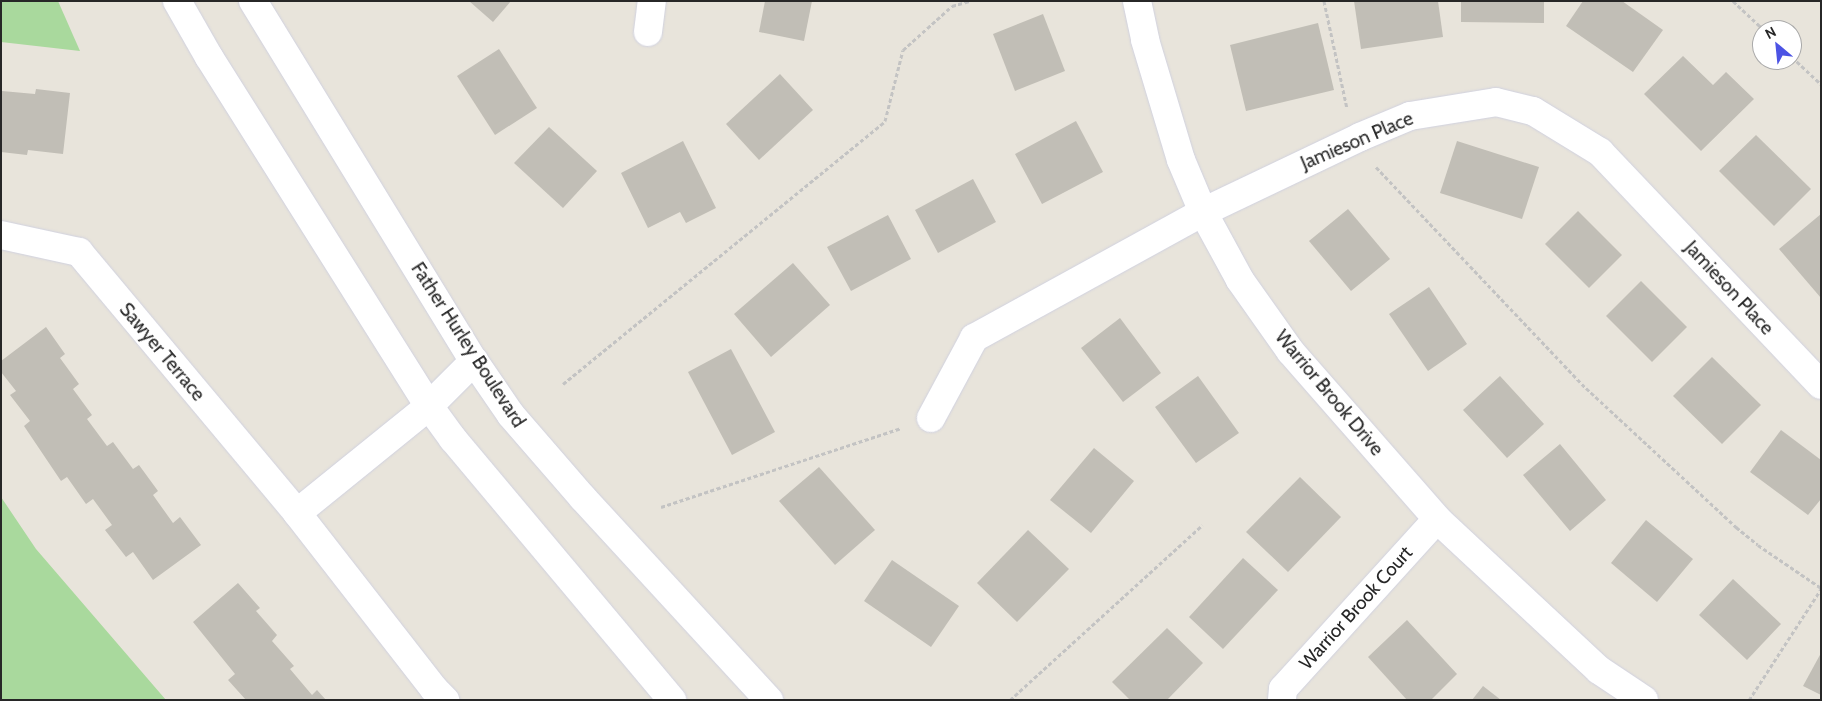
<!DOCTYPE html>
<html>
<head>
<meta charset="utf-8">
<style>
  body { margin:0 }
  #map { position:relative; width:1822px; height:701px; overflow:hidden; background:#e8e4db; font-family:Cabin,sans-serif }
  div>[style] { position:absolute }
  .green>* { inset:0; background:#a9d99d }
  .building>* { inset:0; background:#c1beb6 }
  .path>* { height:3px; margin-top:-1.5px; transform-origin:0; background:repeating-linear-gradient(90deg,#c3c3c3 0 4px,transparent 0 6.5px) }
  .roads { filter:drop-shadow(0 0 1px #d0d1df) drop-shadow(0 0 1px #d0d1df) }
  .street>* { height:28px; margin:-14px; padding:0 14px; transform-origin:14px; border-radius:14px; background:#fff }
  .secondary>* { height:28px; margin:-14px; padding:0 14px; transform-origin:14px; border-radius:14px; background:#fff }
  span { translate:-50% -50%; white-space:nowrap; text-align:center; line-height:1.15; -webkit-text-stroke:4px #fff; paint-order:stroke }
  .street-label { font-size:19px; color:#272727 }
  .frame { position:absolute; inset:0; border:2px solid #272727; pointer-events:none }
  .north { position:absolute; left:1752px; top:20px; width:50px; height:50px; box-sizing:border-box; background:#fff; border:1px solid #a9a9a9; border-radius:50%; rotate:332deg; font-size:14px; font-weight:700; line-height:20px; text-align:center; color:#272727 }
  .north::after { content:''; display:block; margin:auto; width:18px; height:22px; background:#4c53e4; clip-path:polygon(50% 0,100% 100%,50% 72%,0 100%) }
</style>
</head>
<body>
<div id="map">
  <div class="green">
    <i style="clip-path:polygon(1px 1px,58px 1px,80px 51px,1px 42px)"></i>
    <i style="clip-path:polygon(1px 497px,36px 549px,166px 700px,1px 700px)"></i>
  </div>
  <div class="building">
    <i style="clip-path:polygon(469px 1px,511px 1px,493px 22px)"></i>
    <i style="clip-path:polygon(765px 1px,812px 1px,804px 41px,759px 32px)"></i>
    <i style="clip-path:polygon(1354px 1px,1438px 1px,1443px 37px,1361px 49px)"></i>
    <i style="clip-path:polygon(1461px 1px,1544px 1px,1544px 23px,1461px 22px)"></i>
    <i style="clip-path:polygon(1583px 1px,1622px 1px,1663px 30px,1633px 72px,1566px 26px)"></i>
    <i style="clip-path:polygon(1043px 14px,1065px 71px,1015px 91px,993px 34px)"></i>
    <i style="clip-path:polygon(1318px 23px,1334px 90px,1246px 111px,1230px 45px)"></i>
    <i style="clip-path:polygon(499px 49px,537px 108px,495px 135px,457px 76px)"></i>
    <i style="clip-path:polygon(1683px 56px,1713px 85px,1726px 72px,1754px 99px,1701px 151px,1644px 94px)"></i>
    <i style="clip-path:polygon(780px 74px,813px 110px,759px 160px,726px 124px)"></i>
    <i style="clip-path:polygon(36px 89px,70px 93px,63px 154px,28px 150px,27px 155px,1px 152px,2px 91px,35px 94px)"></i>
    <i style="clip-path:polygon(1076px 121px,1103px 172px,1042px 204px,1015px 154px)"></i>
    <i style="clip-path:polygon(549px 127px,597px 171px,563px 208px,514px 163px)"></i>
    <i style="clip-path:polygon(1756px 135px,1811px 189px,1774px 226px,1719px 171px)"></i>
    <i style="clip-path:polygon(683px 141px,716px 208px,686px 223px,680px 212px,648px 228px,621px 173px)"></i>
    <i style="clip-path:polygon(1457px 141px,1539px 167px,1522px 219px,1440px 193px)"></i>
    <i style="clip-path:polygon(973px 179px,996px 222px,938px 253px,915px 210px)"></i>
    <i style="clip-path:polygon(1348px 209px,1390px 259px,1351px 291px,1309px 241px)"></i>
    <i style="clip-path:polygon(1578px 211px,1622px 255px,1589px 288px,1545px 244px)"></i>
    <i style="clip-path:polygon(1821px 214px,1821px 298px,1779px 249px)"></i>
    <i style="clip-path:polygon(888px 215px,911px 259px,851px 291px,827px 247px)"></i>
    <i style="clip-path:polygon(793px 263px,830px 305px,771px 357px,734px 314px)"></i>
    <i style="clip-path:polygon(1641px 281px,1687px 327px,1652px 362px,1606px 316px)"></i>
    <i style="clip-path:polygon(1429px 287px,1467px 344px,1428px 371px,1389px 314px)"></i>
    <i style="clip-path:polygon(1120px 318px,1161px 373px,1123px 402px,1081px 348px)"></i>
    <i style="clip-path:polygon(46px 327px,65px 354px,60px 358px,79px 384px,73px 389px,92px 415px,87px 419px,107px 446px,113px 442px,133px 469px,139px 465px,158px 491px,153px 495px,173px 523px,180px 517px,201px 545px,153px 580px,133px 552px,126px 557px,105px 530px,112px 525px,93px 499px,86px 504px,67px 477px,61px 481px,24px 426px,30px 421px,10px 395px,16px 391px,1px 372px,1px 361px)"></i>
    <i style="clip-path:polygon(731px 349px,775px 432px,732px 455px,688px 372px)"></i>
    <i style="clip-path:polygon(1712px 357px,1761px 405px,1722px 444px,1673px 396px)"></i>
    <i style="clip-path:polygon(1198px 376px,1239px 433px,1196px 463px,1155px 407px)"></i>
    <i style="clip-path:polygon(1500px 376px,1544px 424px,1507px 458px,1463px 410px)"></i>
    <i style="clip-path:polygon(1781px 430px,1821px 460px,1821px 499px,1808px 515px,1750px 472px)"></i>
    <i style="clip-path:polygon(1560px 444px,1606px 500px,1570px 531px,1523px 475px)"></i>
    <i style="clip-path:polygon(1094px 448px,1134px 481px,1091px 533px,1050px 500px)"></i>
    <i style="clip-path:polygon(819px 467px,875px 530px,835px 565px,779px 501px)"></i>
    <i style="clip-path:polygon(1300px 477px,1341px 517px,1288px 572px,1246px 532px)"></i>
    <i style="clip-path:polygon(1646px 520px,1693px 559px,1657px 602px,1611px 563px)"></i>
    <i style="clip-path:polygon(1028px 530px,1069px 569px,1017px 622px,977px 583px)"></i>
    <i style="clip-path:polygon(1243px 558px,1278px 590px,1223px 649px,1189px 617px)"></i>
    <i style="clip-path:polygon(892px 560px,959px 606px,931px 647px,864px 601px)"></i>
    <i style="clip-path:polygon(1733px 579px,1781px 624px,1747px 660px,1699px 615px)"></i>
    <i style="clip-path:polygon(238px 583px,260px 608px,256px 611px,277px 635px,272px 641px,294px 666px,290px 669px,312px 695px,317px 690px,326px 700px,246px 700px,228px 680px,235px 674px,193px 622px)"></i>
    <i style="clip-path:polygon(1407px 620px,1457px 674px,1431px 700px,1407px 700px,1368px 657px)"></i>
    <i style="clip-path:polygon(1167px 628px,1203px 663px,1167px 700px,1130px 700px,1112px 682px)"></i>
    <i style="clip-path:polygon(1821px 653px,1821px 695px,1803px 686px)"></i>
    <i style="clip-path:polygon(1483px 686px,1501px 700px,1472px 700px)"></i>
  </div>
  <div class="path">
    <i style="left:1324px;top:1px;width:109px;rotate:77.9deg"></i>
    <i style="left:1733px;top:1px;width:42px;rotate:43.1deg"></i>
    <i style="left:1792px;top:57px;width:40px;rotate:43deg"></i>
    <i style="left:1376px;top:167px;width:305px;rotate:46.5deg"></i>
    <i style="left:1586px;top:388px;width:205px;rotate:42.8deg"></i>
    <i style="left:1736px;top:527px;width:28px;rotate:39deg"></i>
    <i style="left:1758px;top:545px;width:76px;rotate:34.3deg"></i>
    <i style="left:563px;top:384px;width:416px;rotate:-39.2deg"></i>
    <i style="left:885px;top:121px;width:73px;rotate:-75.8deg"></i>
    <i style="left:903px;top:50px;width:66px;rotate:-41.9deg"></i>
    <i style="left:952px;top:6px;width:19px;rotate:-16deg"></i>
    <i style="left:661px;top:507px;width:253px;rotate:-18.2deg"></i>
    <i style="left:1010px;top:700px;width:260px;rotate:-42.3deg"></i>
    <i style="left:1749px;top:700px;width:132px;rotate:-57deg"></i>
  </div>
  <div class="roads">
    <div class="street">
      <i style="left:1137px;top:1px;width:40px;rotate:78deg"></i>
      <i style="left:1145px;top:40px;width:125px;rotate:73.3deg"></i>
      <i style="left:1181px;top:160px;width:56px;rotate:67.1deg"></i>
      <i style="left:1203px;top:212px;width:77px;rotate:61.4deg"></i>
      <i style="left:1240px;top:280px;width:88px;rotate:54.7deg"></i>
      <i style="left:1291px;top:352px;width:222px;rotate:48.8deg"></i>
      <i style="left:1437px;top:519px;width:221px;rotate:43deg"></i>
      <i style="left:1599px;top:670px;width:54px;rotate:33.7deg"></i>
      <i style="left:648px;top:32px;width:31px;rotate:-83deg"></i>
      <i style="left:1px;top:235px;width:80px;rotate:12.3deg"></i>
      <i style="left:79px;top:252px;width:340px;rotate:50.1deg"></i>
      <i style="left:297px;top:513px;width:170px;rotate:-39deg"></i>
      <i style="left:429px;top:406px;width:64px;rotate:-45deg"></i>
      <i style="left:931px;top:418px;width:91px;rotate:-61.7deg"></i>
      <i style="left:974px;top:338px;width:261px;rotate:-28.8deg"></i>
      <i style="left:1203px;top:212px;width:174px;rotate:-25.5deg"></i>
      <i style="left:1360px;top:137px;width:54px;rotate:-22.8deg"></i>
      <i style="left:1410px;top:116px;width:87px;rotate:-9.2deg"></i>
      <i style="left:1496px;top:102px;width:38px;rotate:14deg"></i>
      <i style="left:1533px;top:111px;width:79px;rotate:31.5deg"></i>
      <i style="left:1600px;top:152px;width:321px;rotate:46.5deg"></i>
      <i style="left:297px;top:513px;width:223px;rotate:52.1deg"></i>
      <i style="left:434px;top:689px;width:16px;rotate:45deg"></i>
      <i style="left:1282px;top:700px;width:11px;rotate:-85deg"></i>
      <i style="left:1283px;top:689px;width:229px;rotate:-47.8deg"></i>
    </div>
    <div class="secondary">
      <i style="left:177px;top:1px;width:64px;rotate:60.3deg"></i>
      <i style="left:209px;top:57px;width:413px;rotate:57.8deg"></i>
      <i style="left:429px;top:406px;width:41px;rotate:54deg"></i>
      <i style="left:453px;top:439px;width:341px;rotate:50deg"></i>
      <i style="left:253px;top:1px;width:422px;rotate:58.5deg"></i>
      <i style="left:474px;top:361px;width:65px;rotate:55.6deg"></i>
      <i style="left:511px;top:415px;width:110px;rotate:49.1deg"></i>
      <i style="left:583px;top:498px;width:275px;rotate:47.4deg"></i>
    </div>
  </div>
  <div class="street-label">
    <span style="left:1357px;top:141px;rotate:-23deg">Jamieson Place</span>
    <span style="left:1729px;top:288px;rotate:47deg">Jamieson Place</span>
    <span style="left:468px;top:345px;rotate:57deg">Father Hurley Boulevard</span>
    <span style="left:162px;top:352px;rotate:50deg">Sawyer Terrace</span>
    <span style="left:1329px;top:393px;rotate:50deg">Warrior Brook Drive</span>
    <span style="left:1356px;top:608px;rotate:-48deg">Warrior Brook Court</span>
  </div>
  <div class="frame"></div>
  <div class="north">N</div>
</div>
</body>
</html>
